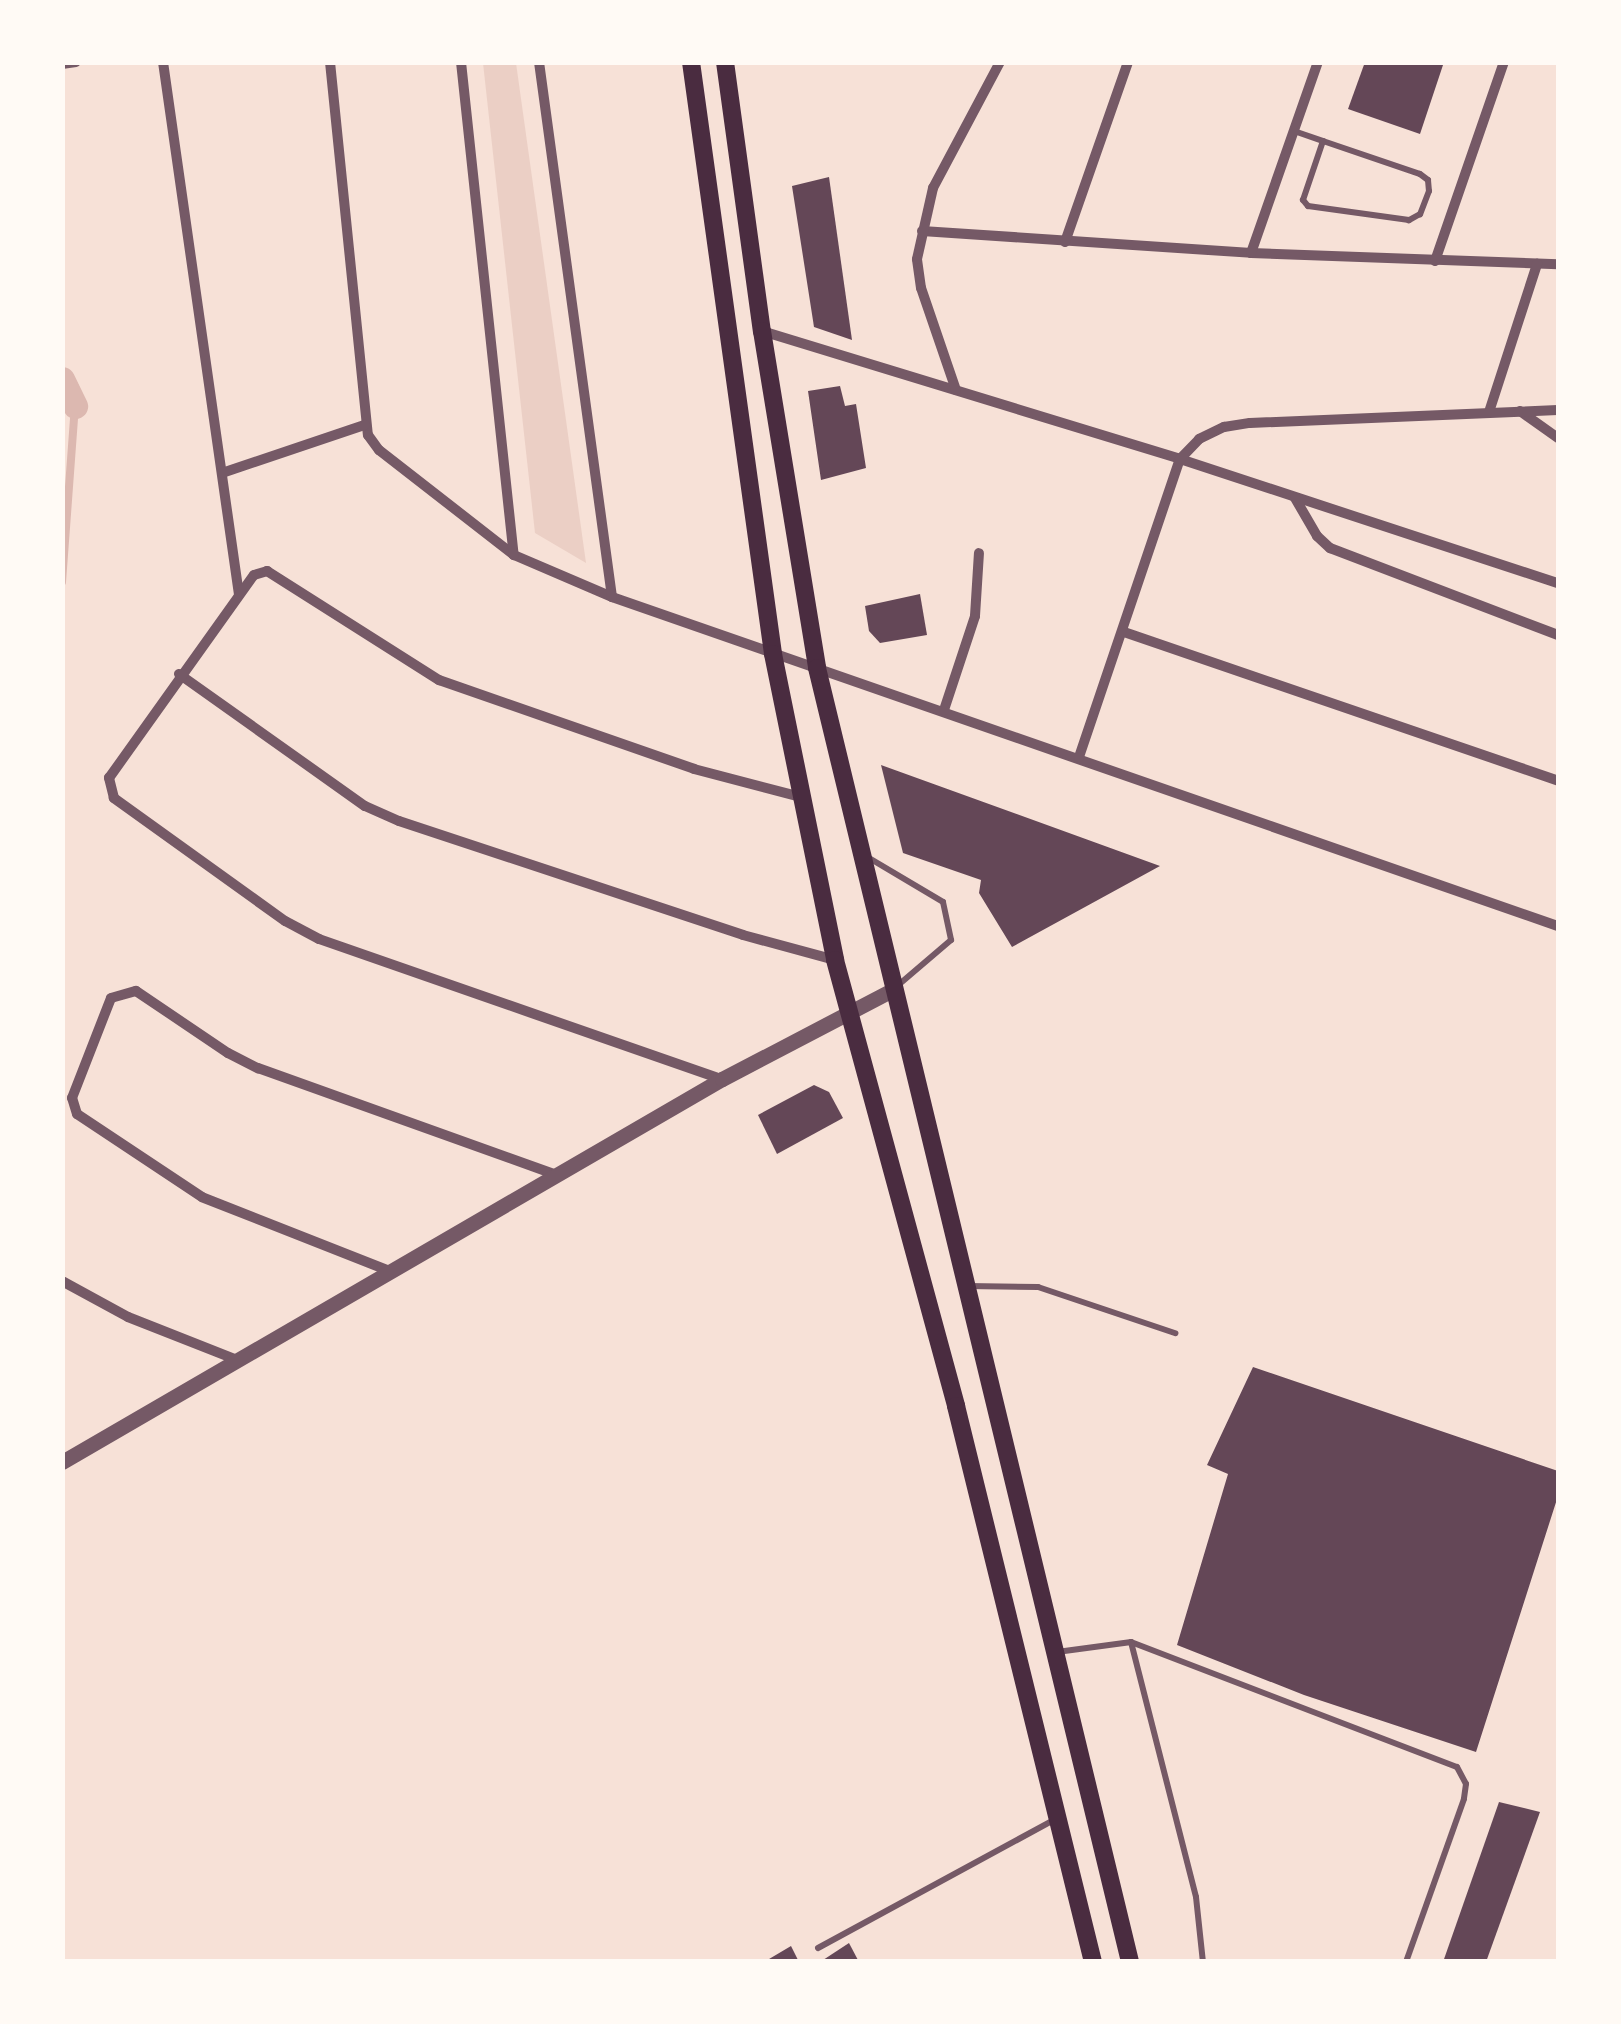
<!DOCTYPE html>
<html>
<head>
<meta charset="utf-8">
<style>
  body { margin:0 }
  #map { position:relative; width:1621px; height:2024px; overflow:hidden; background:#f7e1d7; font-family:Arial,sans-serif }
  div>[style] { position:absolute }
  .green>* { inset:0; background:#ebcfc5 }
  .stream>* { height:8px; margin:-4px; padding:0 4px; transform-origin:4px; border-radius:4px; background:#dcb8b0 }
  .canal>* { height:25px; margin:-12.5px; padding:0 12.5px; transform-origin:12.5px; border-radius:12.5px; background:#dcb8b0 }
  .building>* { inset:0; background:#644757 }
  .service>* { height:6px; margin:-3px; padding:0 3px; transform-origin:3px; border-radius:3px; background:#755966 }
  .minor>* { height:10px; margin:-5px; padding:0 5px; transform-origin:5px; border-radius:5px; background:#755966 }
  .tertiary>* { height:15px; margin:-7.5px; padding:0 7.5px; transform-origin:7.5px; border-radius:7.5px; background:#755966 }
  .secondary>* { height:18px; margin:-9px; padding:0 9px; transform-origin:9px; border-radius:9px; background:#4a2c40 }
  span { translate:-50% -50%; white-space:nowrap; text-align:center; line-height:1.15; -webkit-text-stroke:8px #fffaf5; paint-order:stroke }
  .frame { position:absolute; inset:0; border:65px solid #fffaf5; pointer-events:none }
</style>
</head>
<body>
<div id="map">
  <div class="green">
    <i style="clip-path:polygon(483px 63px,516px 63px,586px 563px,535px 533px)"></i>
  </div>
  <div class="stream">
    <i style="left:62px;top:582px;width:176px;rotate:-85.8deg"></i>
  </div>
  <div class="canal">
    <i style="left:62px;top:379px;width:30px;rotate:64deg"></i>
  </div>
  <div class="building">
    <i style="clip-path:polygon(1365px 62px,1444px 62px,1420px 134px,1348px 109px)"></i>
    <i style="clip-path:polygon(829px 177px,852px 340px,814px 327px,792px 186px)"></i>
    <i style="clip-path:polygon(840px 386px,845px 406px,856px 404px,866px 468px,821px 480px,808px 391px)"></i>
    <i style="clip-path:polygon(920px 594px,927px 635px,880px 643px,869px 631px,865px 606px)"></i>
    <i style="clip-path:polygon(881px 765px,1160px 866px,1012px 947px,979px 893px,981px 880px,903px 853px)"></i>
    <i style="clip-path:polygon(814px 1085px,829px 1092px,843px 1118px,777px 1154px,758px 1115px)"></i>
    <i style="clip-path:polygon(1253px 1367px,1558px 1471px,1558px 1496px,1476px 1752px,1304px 1695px,1177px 1645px,1228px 1474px,1207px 1465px)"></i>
    <i style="clip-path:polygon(1499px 1802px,1540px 1812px,1486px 1962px,1443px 1962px)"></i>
    <i style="clip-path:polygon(849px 1943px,859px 1962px,820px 1962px)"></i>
    <i style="clip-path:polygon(791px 1946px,799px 1962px,764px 1962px)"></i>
  </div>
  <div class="service">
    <i style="left:1294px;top:131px;width:31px;rotate:19deg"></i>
    <i style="left:1323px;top:141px;width:102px;rotate:18.8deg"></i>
    <i style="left:1420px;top:174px;width:10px;rotate:37deg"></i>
    <i style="left:1428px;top:180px;width:11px;rotate:85deg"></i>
    <i style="left:1429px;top:191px;width:25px;rotate:111deg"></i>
    <i style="left:1420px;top:214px;width:13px;rotate:151deg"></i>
    <i style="left:1409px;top:220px;width:102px;rotate:-172.1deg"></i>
    <i style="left:1308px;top:206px;width:8px;rotate:-130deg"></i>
    <i style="left:1303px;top:200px;width:62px;rotate:-71.3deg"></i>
    <i style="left:869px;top:858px;width:86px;rotate:30.7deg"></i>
    <i style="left:943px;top:902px;width:39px;rotate:78deg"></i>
    <i style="left:951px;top:940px;width:72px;rotate:139.5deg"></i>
    <i style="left:967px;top:1286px;width:71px;rotate:0.8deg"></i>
    <i style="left:1038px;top:1287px;width:145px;rotate:18.6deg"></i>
    <i style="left:1131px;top:1642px;width:349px;rotate:21deg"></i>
    <i style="left:1457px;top:1767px;width:19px;rotate:62deg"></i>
    <i style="left:1466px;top:1784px;width:15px;rotate:98deg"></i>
    <i style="left:1464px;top:1799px;width:173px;rotate:109.6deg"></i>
    <i style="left:1057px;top:1652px;width:75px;rotate:-7.7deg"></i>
    <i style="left:1131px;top:1642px;width:263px;rotate:75.7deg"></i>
    <i style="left:1196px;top:1897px;width:65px;rotate:83.9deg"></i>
    <i style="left:818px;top:1948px;width:268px;rotate:-28.5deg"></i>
  </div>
  <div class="minor">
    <i style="left:163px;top:62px;width:538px;rotate:81.88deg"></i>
    <i style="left:330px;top:62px;width:375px;rotate:84.2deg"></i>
    <i style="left:368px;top:435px;width:19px;rotate:54deg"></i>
    <i style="left:379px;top:450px;width:171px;rotate:37.9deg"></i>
    <i style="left:514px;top:555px;width:107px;rotate:23.2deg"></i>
    <i style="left:612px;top:597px;width:1002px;rotate:19.18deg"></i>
    <i style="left:461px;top:62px;width:496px;rotate:83.9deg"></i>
    <i style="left:539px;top:62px;width:540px;rotate:82.23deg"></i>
    <i style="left:62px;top:64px;width:14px;rotate:-8deg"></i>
    <i style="left:922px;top:231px;width:330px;rotate:3.8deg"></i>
    <i style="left:1251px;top:253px;width:307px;rotate:2.1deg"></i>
    <i style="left:1065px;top:242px;width:191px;rotate:-70.7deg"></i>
    <i style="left:1251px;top:253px;width:202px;rotate:-70.7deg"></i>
    <i style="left:1435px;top:261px;width:211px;rotate:-70.9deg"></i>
    <i style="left:762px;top:331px;width:437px;rotate:17deg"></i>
    <i style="left:1180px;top:459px;width:398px;rotate:18.2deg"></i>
    <i style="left:956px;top:390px;width:108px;rotate:-108.9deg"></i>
    <i style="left:921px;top:288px;width:29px;rotate:-98deg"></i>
    <i style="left:917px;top:259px;width:73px;rotate:-77.3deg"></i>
    <i style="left:933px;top:188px;width:143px;rotate:-62deg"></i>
    <i style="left:1520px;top:411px;width:47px;rotate:35.4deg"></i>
    <i style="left:1489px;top:412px;width:156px;rotate:-72deg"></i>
    <i style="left:222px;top:473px;width:151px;rotate:-18.6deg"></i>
    <i style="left:1295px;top:498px;width:44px;rotate:59.9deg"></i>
    <i style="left:1317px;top:536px;width:18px;rotate:43deg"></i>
    <i style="left:1330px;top:548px;width:244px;rotate:20.9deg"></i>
    <i style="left:1124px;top:632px;width:459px;rotate:18.9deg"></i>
    <i style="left:179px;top:674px;width:228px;rotate:35.4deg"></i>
    <i style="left:365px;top:806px;width:37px;rotate:24deg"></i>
    <i style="left:399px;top:821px;width:362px;rotate:18.3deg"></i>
    <i style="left:743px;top:935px;width:95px;rotate:15.2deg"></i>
    <i style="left:944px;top:710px;width:99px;rotate:-71.7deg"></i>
    <i style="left:975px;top:616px;width:63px;rotate:-86.4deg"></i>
    <i style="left:1079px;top:757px;width:315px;rotate:-71.3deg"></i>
    <i style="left:1180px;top:459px;width:28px;rotate:-46deg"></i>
    <i style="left:1199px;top:439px;width:28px;rotate:-26deg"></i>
    <i style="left:1224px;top:427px;width:26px;rotate:-9deg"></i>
    <i style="left:1250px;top:423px;width:308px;rotate:-2.4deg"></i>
    <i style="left:721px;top:1079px;width:426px;rotate:-160.8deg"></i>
    <i style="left:319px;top:939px;width:38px;rotate:-152deg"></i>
    <i style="left:285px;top:921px;width:211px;rotate:-144.3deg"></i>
    <i style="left:114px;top:798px;width:21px;rotate:-104deg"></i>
    <i style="left:109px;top:778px;width:249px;rotate:-54.5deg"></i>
    <i style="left:254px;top:575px;width:14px;rotate:-17deg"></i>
    <i style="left:267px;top:571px;width:204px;rotate:32.4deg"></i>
    <i style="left:439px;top:680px;width:270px;rotate:19.2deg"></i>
    <i style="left:694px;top:769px;width:111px;rotate:14.7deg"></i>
    <i style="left:392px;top:1272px;width:204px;rotate:-158.5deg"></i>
    <i style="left:202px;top:1197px;width:150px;rotate:-146.4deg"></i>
    <i style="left:77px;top:1114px;width:17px;rotate:-107deg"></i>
    <i style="left:72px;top:1098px;width:107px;rotate:-68.7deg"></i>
    <i style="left:111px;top:998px;width:26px;rotate:-16deg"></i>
    <i style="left:136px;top:991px;width:111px;rotate:34deg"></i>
    <i style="left:228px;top:1053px;width:34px;rotate:27deg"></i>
    <i style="left:258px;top:1068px;width:318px;rotate:19.7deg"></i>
    <i style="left:62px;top:1281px;width:75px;rotate:28.6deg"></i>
    <i style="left:128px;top:1317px;width:117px;rotate:21.5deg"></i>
  </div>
  <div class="tertiary">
    <i style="left:62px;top:1462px;width:763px;rotate:-30.13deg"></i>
    <i style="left:722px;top:1079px;width:194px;rotate:-27.6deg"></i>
  </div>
  <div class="secondary">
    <i style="left:691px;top:62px;width:598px;rotate:82.11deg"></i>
    <i style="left:773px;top:654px;width:312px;rotate:78.5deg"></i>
    <i style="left:835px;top:960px;width:462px;rotate:74.8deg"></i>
    <i style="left:956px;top:1406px;width:573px;rotate:76.16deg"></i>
    <i style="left:725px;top:62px;width:272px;rotate:82.2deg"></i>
    <i style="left:762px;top:331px;width:341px;rotate:80.7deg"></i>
    <i style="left:817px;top:668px;width:1331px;rotate:76.4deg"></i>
  </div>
  <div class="frame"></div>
</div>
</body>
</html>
